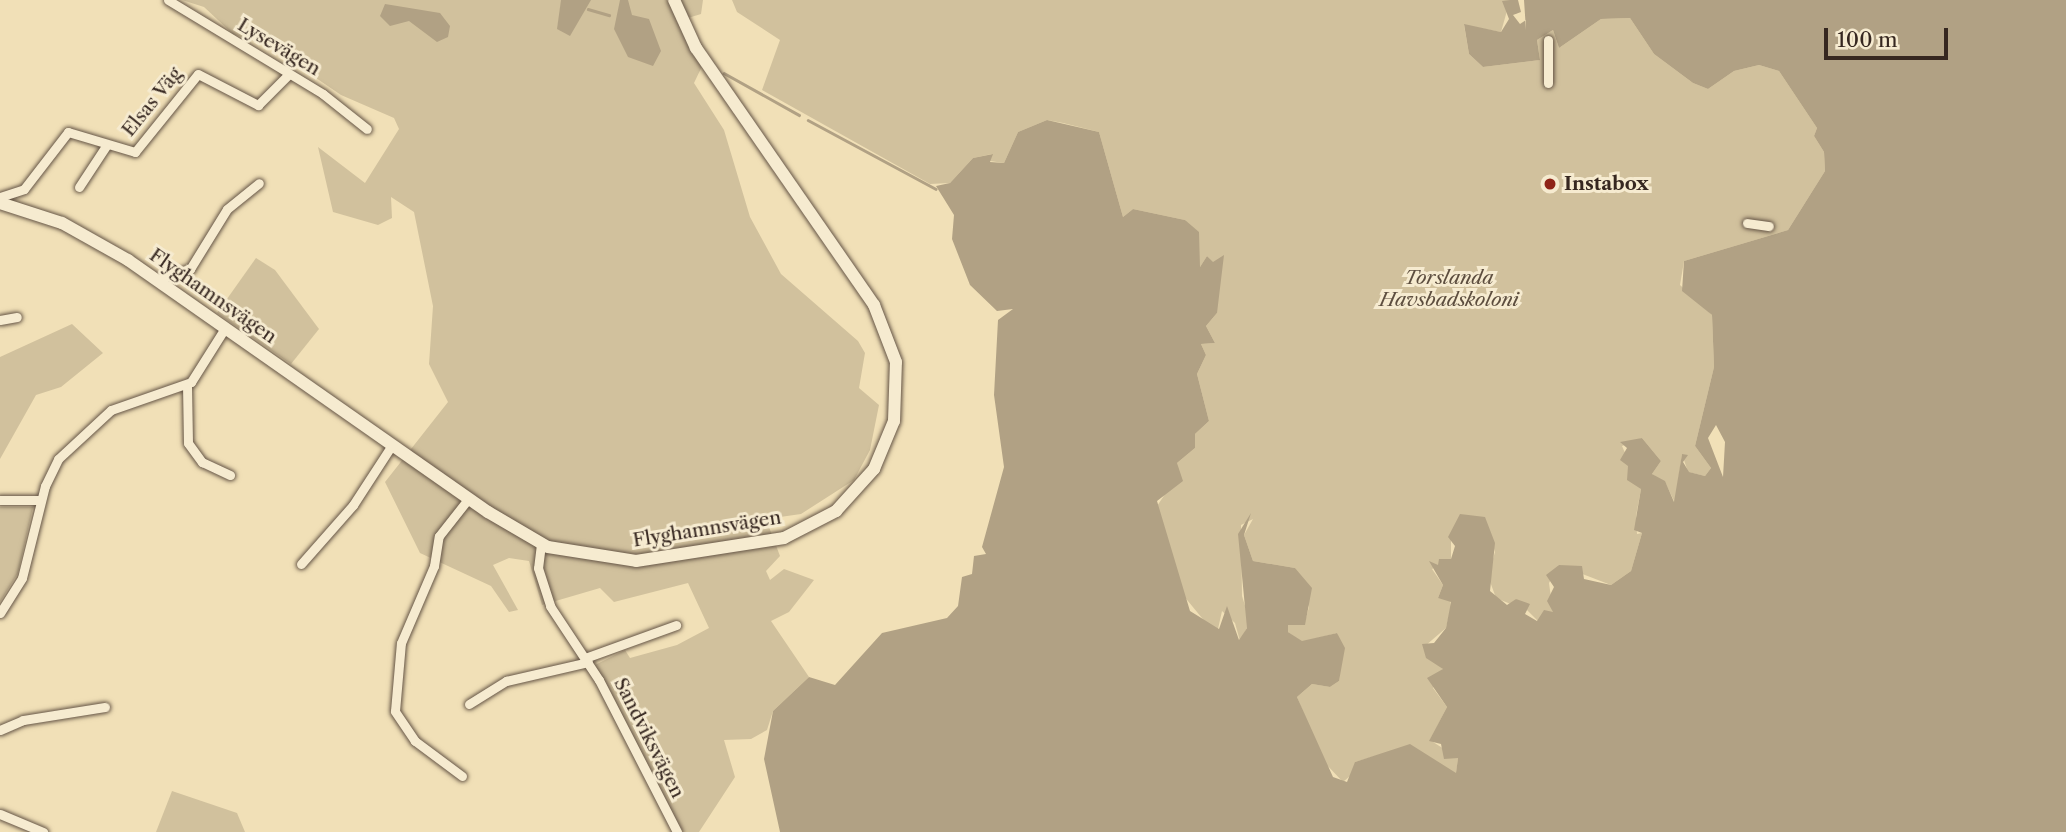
<!DOCTYPE html>
<html>
<head>
<meta charset="utf-8">
<style>
  body { margin:0 }
  #map { position:relative; width:2066px; height:832px; overflow:hidden; background:#f1e0b7; font-family:"Libre Caslon Text",serif }
  div>[style] { position:absolute }
  .green>* { inset:0; background:#d1c19d }
  .water>* { inset:0; background:#b1a184 }
  .stream>* { height:2.5px; margin:-1.25px; padding:0 1.25px; transform-origin:1.25px; border-radius:1.25px; background:#b1a184 }
  .roads { filter:drop-shadow(0 0 2px #655546) drop-shadow(0 0 2px #655546) }
  .street>* { height:9px; margin:-4.5px; padding:0 4.5px; transform-origin:4.5px; border-radius:4.5px; background:#f6ebd0 }
  .secondary>* { height:12px; margin:-6px; padding:0 6px; transform-origin:6px; border-radius:6px; background:#f6ebd0 }
  .dots>* { width:19px; height:19px; translate:-50% -50%; box-sizing:border-box; border:4px solid #f6ebd0; border-radius:50% }
  span { translate:-50% -50%; white-space:nowrap; text-align:center; line-height:1.15; -webkit-text-stroke:6px #f6ebd0; paint-order:stroke }
  .street-label { font-size:19px; color:#362720 }
  .poi-label { font-size:19px; color:#362720; font-weight:700 }
  .left { translate:0 -50%; text-align:left }
  .park-label { font-size:19px; color:#5d4e3f; font-style:italic }
  .scale { position:absolute; left:1824px; top:28px; width:124px; height:32px; box-sizing:border-box; border:4px solid #362720; border-top:0; padding-left:9px; font-size:21px; line-height:24px; white-space:nowrap; color:#362720; -webkit-text-stroke:5px #f6ebd0; paint-order:stroke }
</style>
</head>
<body>
<div id="map">
  <div class="green">
    <i style="clip-path:polygon(182px 0,703px 0,701px 14px,688px 18px,707px 56px,694px 83px,724px 130px,750px 217px,781px 274px,858px 341px,865px 353px,859px 388px,879px 405px,870px 450px,854px 480px,801px 514px,766px 519px,780px 556px,766px 571px,770px 580px,784px 569px,814px 580px,789px 612px,771px 621px,809px 677px,773px 711px,767px 730px,751px 739px,724px 740px,735px 777px,699px 832px,683px 832px,595px 665px,625px 650px,630px 658px,677px 645px,709px 628px,688px 583px,614px 602px,600px 588px,542px 605px,529px 561px,509px 558px,493px 565px,518px 610px,509px 612px,491px 586px,420px 553px,385px 482px,448px 402px,429px 364px,433px 306px,414px 212px,391px 197px,392px 218px,378px 225px,333px 212px,318px 147px,365px 183px,399px 129px,394px 118px,341px 95px,272px 48px,233px 34px,204px 7px)"></i>
    <i style="clip-path:polygon(732px 0,1510px 0,1501px 32px,1464px 25px,1469px 54px,1483px 67px,1540px 60px,1537px 40px,1553px 30px,1559px 48px,1601px 19px,1630px 18px,1654px 54px,1693px 83px,1708px 89px,1734px 71px,1759px 65px,1779px 71px,1817px 128px,1814px 136px,1824px 152px,1825px 171px,1788px 230px,1684px 261px,1680px 285px,1712px 315px,1714px 367px,1695px 446px,1711px 468px,1705px 476px,1688px 472px,1682px 454px,1675px 503px,1666px 484px,1652px 474px,1661px 461px,1642px 438px,1622px 446px,1641px 489px,1636px 516px,1637px 534px,1642px 533px,1631px 571px,1611px 585px,1559px 565px,1549px 583px,1553px 612px,1538px 621px,1516px 599px,1513px 605px,1496px 598px,1488px 576px,1495px 552px,1490px 534px,1461px 522px,1451px 539px,1451px 559px,1432px 569px,1443px 585px,1438px 598px,1450px 599px,1451px 607px,1446px 628px,1425px 646px,1443px 669px,1433px 688px,1447px 707px,1430px 740px,1458px 758px,1456px 774px,1409px 746px,1355px 762px,1357px 770px,1343px 782px,1324px 762px,1297px 697px,1312px 684px,1330px 687px,1339px 681px,1341px 646px,1337px 633px,1302px 642px,1288px 632px,1288px 625px,1304px 625px,1309px 607px,1295px 568px,1253px 561px,1244px 535px,1253px 519px,1241px 525px,1242px 596px,1250px 622px,1240px 641px,1235px 623px,1222px 611px,1218px 629px,1211px 629px,1183px 595px,1157px 506px,1178px 475px,1177px 463px,1195px 448px,1195px 434px,1209px 421px,1197px 374px,1206px 355px,1201px 344px,1215px 343px,1206px 326px,1217px 313px,1213px 263px,1207px 256px,1200px 267px,1196px 262px,1196px 239px,1185px 220px,1133px 209px,1123px 217px,1099px 132px,1063px 123px,1047px 120px,1018px 132px,1004px 163px,990px 161px,992px 154px,973px 158px,950px 183px,930px 184px,762px 90px,780px 40px,737px 12px)"></i>
    <i style="clip-path:polygon(256px 258px,275px 270px,319px 329px,291px 364px,217px 313px)"></i>
    <i style="clip-path:polygon(72px 324px,103px 353px,61px 387px,36px 395px,0 459px,0 357px)"></i>
    <i style="clip-path:polygon(0 507px,33px 507px,18px 573px,0 602px)"></i>
    <i style="clip-path:polygon(172px 791px,237px 813px,245px 832px,156px 832px)"></i>
  </div>
  <div class="water">
    <i style="clip-path:polygon(561px 0,591px 0,570px 36px,557px 29px)"></i>
    <i style="clip-path:polygon(620px 0,628px 0,632px 15px,649px 19px,661px 51px,653px 66px,628px 57px,614px 29px)"></i>
    <i style="clip-path:polygon(evenodd,1510px 0,1518px 0,1521px 12px,1513px 15px,1520px 24px,1526px 20px,1526px 30px,1524px 0,2066px 0,2066px 832px,780px 832px,764px 759px,773px 711px,809px 677px,835px 685px,882px 633px,947px 618px,958px 606px,962px 577px,972px 574px,974px 556px,986px 554px,982px 547px,1004px 467px,994px 395px,998px 320px,1013px 309px,997px 311px,970px 285px,952px 239px,954px 215px,936px 186px,950px 183px,973px 158px,993px 154px,990px 162px,1004px 163px,1018px 132px,1047px 120px,1099px 132px,1123px 217px,1133px 209px,1185px 220px,1199px 232px,1200px 267px,1207px 256px,1213px 262px,1224px 255px,1217px 313px,1206px 326px,1215px 343px,1201px 344px,1206px 355px,1197px 374px,1209px 421px,1195px 434px,1195px 448px,1177px 463px,1183px 481px,1157px 501px,1190px 611px,1219px 629px,1227px 606px,1239px 640px,1247px 628px,1238px 534px,1251px 513px,1244px 535px,1253px 561px,1295px 568px,1312px 588px,1305px 625px,1288px 625px,1288px 632px,1302px 641px,1337px 633px,1345px 648px,1339px 681px,1330px 687px,1312px 684px,1297px 697px,1333px 777px,1347px 782px,1355px 762px,1410px 744px,1456px 773px,1458px 758px,1444px 759px,1441px 744px,1429px 741px,1447px 707px,1427px 678px,1443px 669px,1426px 658px,1422px 644px,1434px 643px,1446px 628px,1451px 602px,1438px 598px,1443px 585px,1429px 561px,1438px 565px,1439px 559px,1451px 559px,1455px 546px,1448px 537px,1460px 514px,1485px 517px,1495px 543px,1490px 591px,1507px 605px,1516px 599px,1530px 604px,1525px 614px,1537px 621px,1544px 610px,1553px 612px,1547px 601px,1554px 587px,1546px 575px,1559px 565px,1582px 566px,1584px 579px,1611px 585px,1631px 571px,1642px 533px,1634px 530px,1641px 489px,1627px 480px,1628px 466px,1620px 460px,1627px 448px,1620px 442px,1642px 438px,1661px 461px,1652px 474px,1665px 481px,1674px 502px,1682px 454px,1688px 455px,1683px 462px,1689px 472px,1705px 476px,1711px 468px,1695px 446px,1714px 367px,1712px 315px,1682px 291px,1684px 261px,1788px 230px,1825px 171px,1824px 152px,1814px 136px,1817px 128px,1779px 71px,1759px 65px,1734px 71px,1708px 89px,1693px 83px,1654px 54px,1630px 18px,1601px 19px,1559px 48px,1553px 30px,1537px 40px,1540px 60px,1483px 67px,1469px 54px,1464px 24px,1501px 32px,1509px 19px,1502px 1px,1510px 0,1716px 425px,1725px 442px,1723px 477px,1708px 438px,1716px 425px)"></i>
    <i style="clip-path:polygon(385px 4px,440px 13px,450px 26px,448px 37px,437px 42px,409px 21px,390px 26px,380px 16px)"></i>
  </div>
  <div class="stream">
    <i style="left:588px;top:9px;width:22px;rotate:16deg"></i>
    <i style="left:724px;top:73px;width:86px;rotate:29.2deg"></i>
    <i style="left:808px;top:120px;width:145px;rotate:28.3deg"></i>
  </div>
  <div class="roads">
    <div class="street">
      <i style="left:168px;top:0;width:181px;rotate:31.2deg"></i>
      <i style="left:323px;top:94px;width:56px;rotate:38.5deg"></i>
      <i style="left:1548px;top:83px;width:43px;rotate:-90deg"></i>
      <i style="left:79px;top:187px;width:49px;rotate:-56.6deg"></i>
      <i style="left:0;top:197px;width:25px;rotate:-18deg"></i>
      <i style="left:24px;top:189px;width:72px;rotate:-52.3deg"></i>
      <i style="left:68px;top:132px;width:70px;rotate:16.6deg"></i>
      <i style="left:135px;top:152px;width:100px;rotate:-51.1deg"></i>
      <i style="left:198px;top:74px;width:68px;rotate:27.3deg"></i>
      <i style="left:258px;top:105px;width:42px;rotate:-45deg"></i>
      <i style="left:1747px;top:223px;width:22px;rotate:8deg"></i>
      <i style="left:156px;top:280px;width:36px;rotate:-18deg"></i>
      <i style="left:190px;top:269px;width:70px;rotate:-58.3deg"></i>
      <i style="left:227px;top:209px;width:41px;rotate:-39.1deg"></i>
      <i style="left:0;top:320px;width:17px;rotate:-10deg"></i>
      <i style="left:187px;top:385px;width:58px;rotate:89deg"></i>
      <i style="left:188px;top:443px;width:24px;rotate:54deg"></i>
      <i style="left:202px;top:462px;width:31px;rotate:25deg"></i>
      <i style="left:0;top:500px;width:41px"></i>
      <i style="left:541px;top:544px;width:24px;rotate:97deg"></i>
      <i style="left:538px;top:568px;width:40px;rotate:72deg"></i>
      <i style="left:550px;top:606px;width:89px;rotate:56.5deg"></i>
      <i style="left:599px;top:680px;width:171px;rotate:62.8deg"></i>
      <i style="left:301px;top:564px;width:79px;rotate:-48.6deg"></i>
      <i style="left:353px;top:505px;width:72px;rotate:-57deg"></i>
      <i style="left:0;top:613px;width:41px;rotate:-57.8deg"></i>
      <i style="left:22px;top:578px;width:95px;rotate:-76deg"></i>
      <i style="left:45px;top:486px;width:30px;rotate:-64deg"></i>
      <i style="left:58px;top:459px;width:72px;rotate:-42.8deg"></i>
      <i style="left:111px;top:410px;width:85px;rotate:-19.3deg"></i>
      <i style="left:191px;top:382px;width:64px;rotate:-57.8deg"></i>
      <i style="left:585px;top:658px;width:97px;rotate:-19.9deg"></i>
      <i style="left:469px;top:704px;width:44px;rotate:-31.9deg"></i>
      <i style="left:506px;top:681px;width:84px;rotate:-13deg"></i>
      <i style="left:0;top:730px;width:25px;rotate:-23deg"></i>
      <i style="left:23px;top:720px;width:83px;rotate:-9deg"></i>
      <i style="left:462px;top:776px;width:59px;rotate:-143.3deg"></i>
      <i style="left:415px;top:741px;width:36px;rotate:-124deg"></i>
      <i style="left:395px;top:711px;width:68px;rotate:-85deg"></i>
      <i style="left:401px;top:643px;width:84px;rotate:-66.8deg"></i>
      <i style="left:434px;top:566px;width:30px;rotate:-81deg"></i>
      <i style="left:439px;top:536px;width:48px;rotate:-51.7deg"></i>
      <i style="left:0;top:814px;width:47px;rotate:22.7deg"></i>
    </div>
    <div class="secondary">
      <i style="left:0;top:203px;width:65px;rotate:17.9deg"></i>
      <i style="left:62px;top:223px;width:76px;rotate:29.3deg"></i>
      <i style="left:128px;top:260px;width:439px;rotate:35deg"></i>
      <i style="left:488px;top:512px;width:69px;rotate:30.3deg"></i>
      <i style="left:548px;top:547px;width:89px;rotate:9deg"></i>
      <i style="left:636px;top:561px;width:150px;rotate:-8.8deg"></i>
      <i style="left:784px;top:538px;width:59px;rotate:-27.4deg"></i>
      <i style="left:836px;top:511px;width:57px;rotate:-47.9deg"></i>
      <i style="left:874px;top:469px;width:52px;rotate:-67.4deg"></i>
      <i style="left:894px;top:421px;width:59px;rotate:-88.1deg"></i>
      <i style="left:896px;top:362px;width:61px;rotate:-111.1deg"></i>
      <i style="left:874px;top:305px;width:313px;rotate:-124.7deg"></i>
      <i style="left:696px;top:48px;width:53px;rotate:-114.6deg"></i>
    </div>
  </div>
  <div class="dots">
    <i style="left:1550px;top:184px;background:#8f2418"></i>
  </div>
  <div class="street-label">
    <span style="left:279px;top:47px;rotate:31deg">Lysevägen</span>
    <span style="left:152px;top:102px;rotate:-51deg">Elsas Väg</span>
    <span style="left:213px;top:296px;rotate:35deg">Flyghamnsvägen</span>
    <span style="left:707px;top:529px;rotate:-9deg">Flyghamnsvägen</span>
    <span style="left:649px;top:738px;rotate:63deg">Sandviksvägen</span>
  </div>
  <div class="poi-label">
    <span class="left" style="left:1564px;top:184px">Instabox</span>
  </div>
  <div class="park-label">
    <span style="left:1449px;top:289px">Torslanda<br>Havsbadskoloni</span>
  </div>
  <div class="scale">100 m</div>
</div>
</body>
</html>
